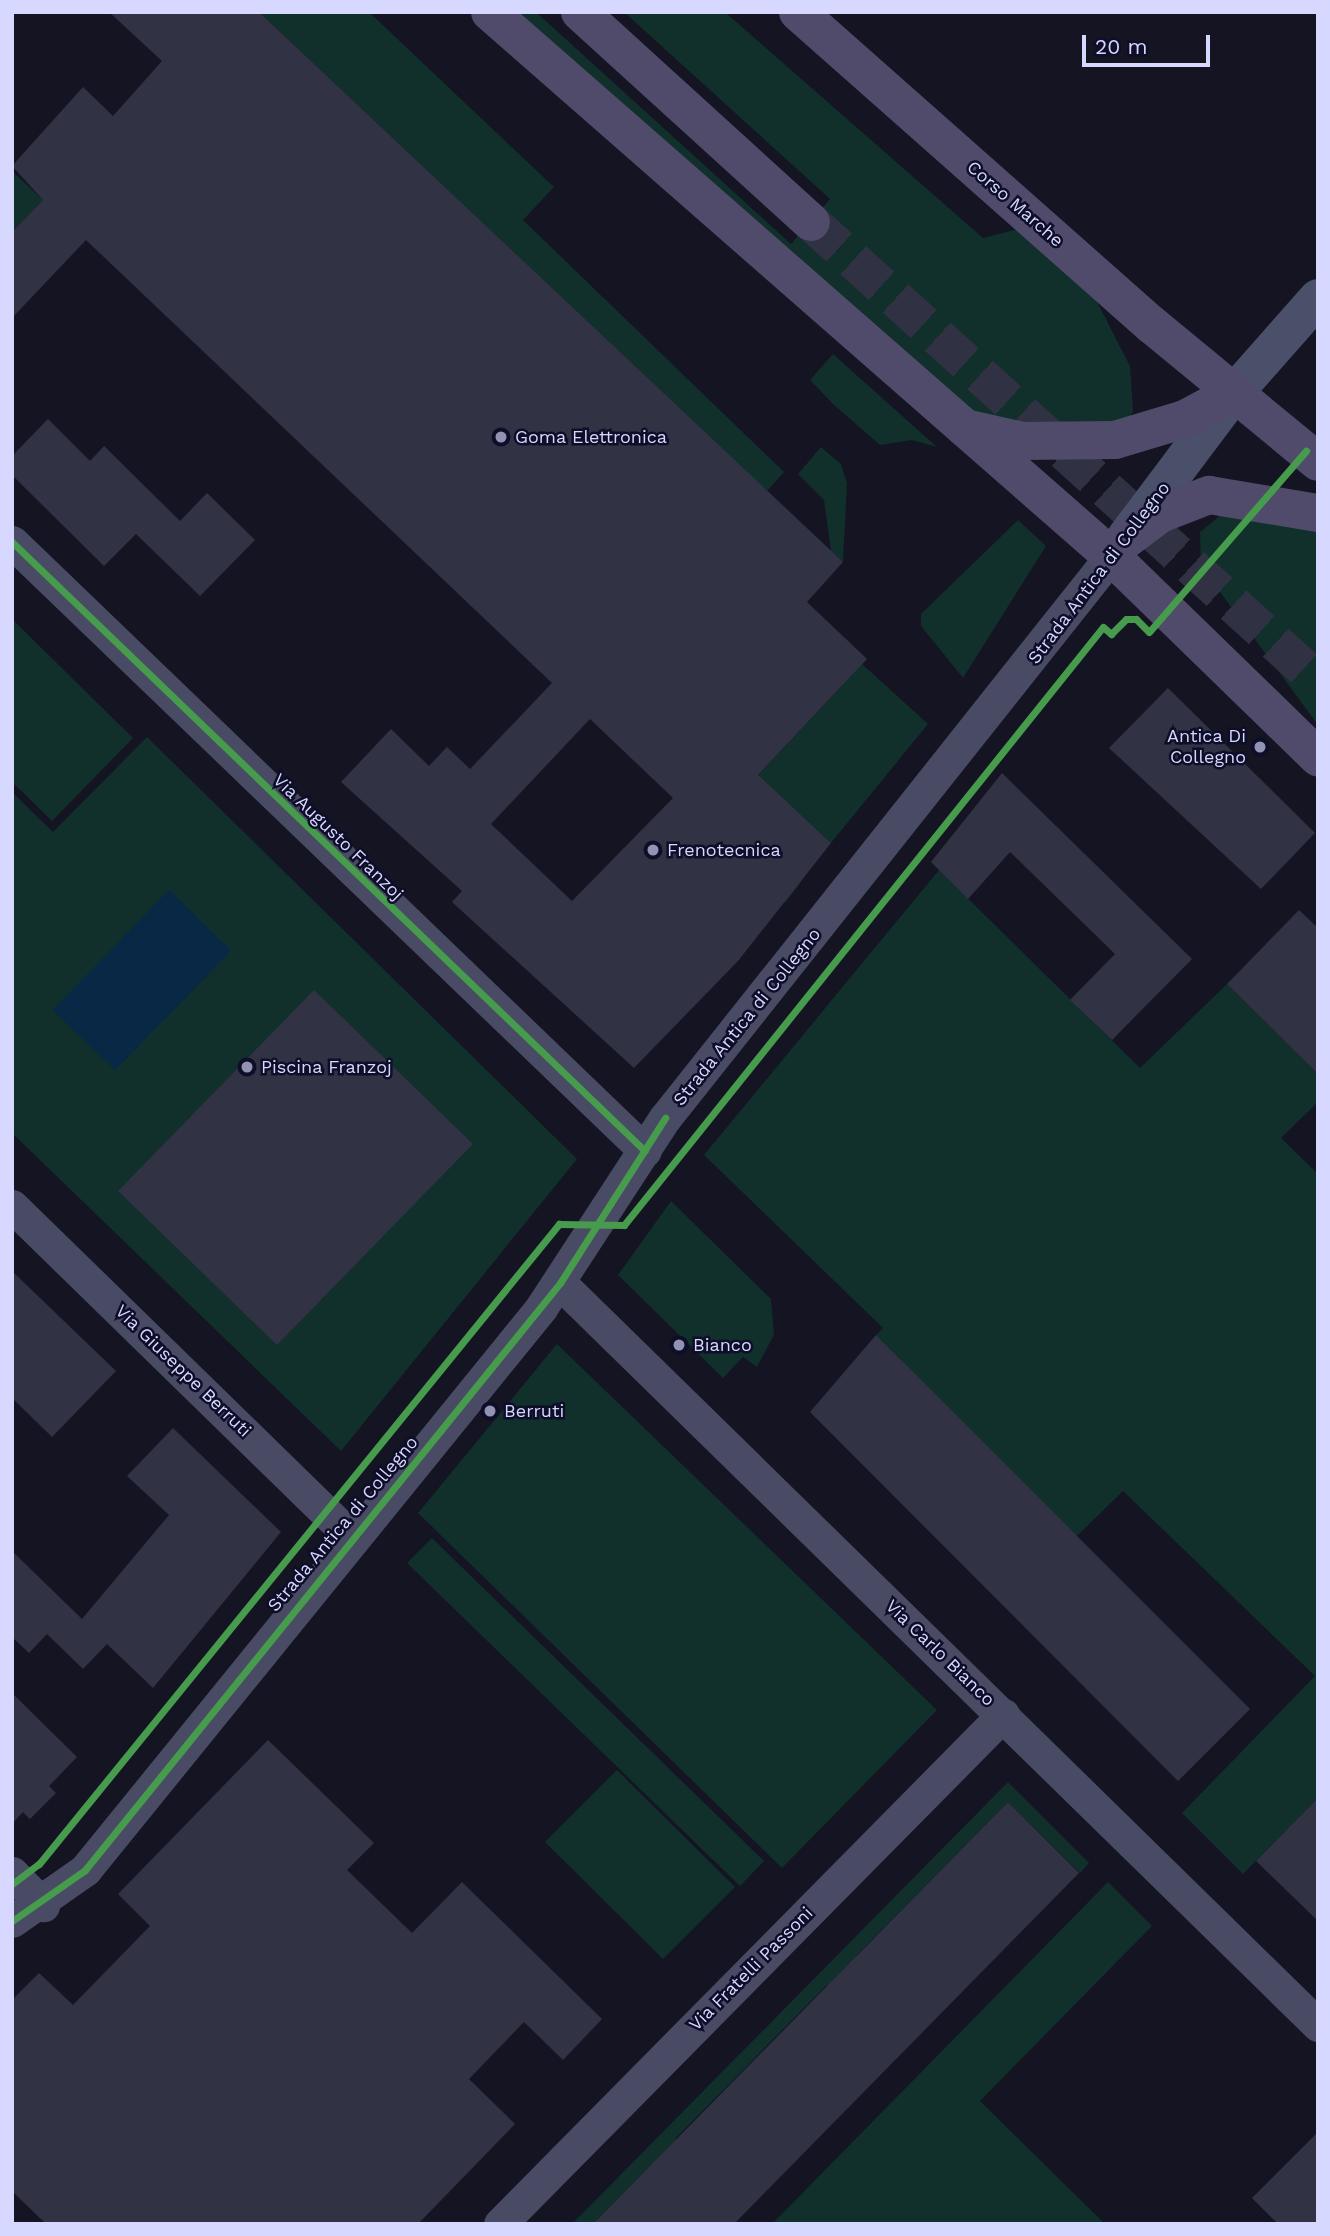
<!DOCTYPE html>
<html>
<head>
<meta charset="utf-8">
<style>
  body { margin:0 }
  #map { position:relative; width:1330px; height:2236px; overflow:hidden; background:#141423; font-family:"Work Sans",sans-serif }
  div>[style] { position:absolute }
  .green>* { inset:0; background:#112f2b }
  .water>* { inset:0; background:#082846 }
  .building>* { inset:0; background:#323245 }
  .primary-tunnel>* { height:38px; margin-top:-19px; transform-origin:0; background:repeating-linear-gradient(90deg,#313144 0 38px,transparent 0 57px) }
  .street>* { height:33px; margin:-16.5px; padding:0 16.5px; transform-origin:16.5px; border-radius:16.5px; background:#494b64 }
  .secondary>* { height:38px; margin:-19px; padding:0 19px; transform-origin:19px; border-radius:19px; background:#4b506a }
  .primary>* { height:38px; margin:-19px; padding:0 19px; transform-origin:19px; border-radius:19px; background:#504b6a }
  .cycleway>* { height:7px; margin:-3.5px; padding:0 3.5px; transform-origin:3.5px; border-radius:3.5px; background:#469c4c }
  .dots>* { width:19px; height:19px; translate:-50% -50%; box-sizing:border-box; border:4px solid #0e0e29; border-radius:50% }
  span { translate:-50% -50%; white-space:nowrap; text-align:center; line-height:1.15; -webkit-text-stroke:5px #0e0e29; paint-order:stroke }
  .street-label { font-size:18px; color:#d6d8ff }
  .poi-label { font-size:18px; color:#d6d8ff }
  .left { translate:0 -50%; text-align:left }
  .right { translate:-100% -50%; text-align:right }
  .frame { position:absolute; inset:0; border:14px solid #d6d8ff; pointer-events:none }
  .scale { position:absolute; left:1082px; top:35px; width:128px; height:32px; box-sizing:border-box; border:4px solid #d6d8ff; border-top:0; padding-left:9px; font-size:21px; line-height:24px; white-space:nowrap; color:#d6d8ff; -webkit-text-stroke:5px #0e0e29; paint-order:stroke }
</style>
</head>
<body>
<div id="map">
  <div class="green">
    <i style="clip-path:polygon(259px 12px,369px 12px,554px 187px,523px 220px,784px 472px,767px 491px)"></i>
    <i style="clip-path:polygon(518px 12px,536px 12px,791px 244px,830px 199px,624px 12px,725px 12px,983px 238px,1018px 229px,1094px 296px,1130px 366px,1133px 412px,1125px 423px,1019px 427px,960px 406px)"></i>
    <i style="clip-path:polygon(12px 171px,43px 200px,12px 232px)"></i>
    <i style="clip-path:polygon(833px 354px,937px 447px,912px 440px,880px 445px,834px 405px,810px 380px)"></i>
    <i style="clip-path:polygon(821px 447px,841px 464px,847px 483px,843px 562px,831px 551px,824px 500px,798px 474px)"></i>
    <i style="clip-path:polygon(1223px 513px,1318px 529px,1318px 725px,1201px 566px,1200px 532px)"></i>
    <i style="clip-path:polygon(1018px 520px,1046px 546px,963px 678px,921px 626px,921px 614px)"></i>
    <i style="clip-path:polygon(12px 619px,133px 738px,52px 821px,12px 782px)"></i>
    <i style="clip-path:polygon(862px 664px,928px 724px,831px 843px,802px 816px,768px 852px,801px 882px,785px 903px,707px 830px)"></i>
    <i style="clip-path:polygon(147px 737px,577px 1159px,341px 1451px,12px 1133px,12px 792px,53px 832px)"></i>
    <i style="clip-path:polygon(939px 870px,1140px 1068px,1227px 984px,1318px 1074px,1318px 1102px,1281px 1138px,1318px 1174px,1318px 1798px,1243px 1874px,1182px 1813px,1315px 1676px,1123px 1491px,1077px 1536px,1067px 1529px,876px 1335px,883px 1328px,704px 1155px)"></i>
    <i style="clip-path:polygon(671px 1201px,771px 1299px,774px 1335px,757px 1367px,743px 1357px,723px 1378px,618px 1275px)"></i>
    <i style="clip-path:polygon(557px 1344px,937px 1710px,782px 1868px,418px 1513px)"></i>
    <i style="clip-path:polygon(432px 1538px,764px 1861px,740px 1886px,407px 1563px)"></i>
    <i style="clip-path:polygon(617px 1770px,735px 1887px,663px 1959px,545px 1842px)"></i>
    <i style="clip-path:polygon(1008px 1782px,1089px 1863px,1080px 1873px,1008px 1802px,856px 1956px,863px 2020px,827px 1985px,676px 2138px,688px 2201px,651px 2165px,593px 2224px,572px 2224px)"></i>
    <i style="clip-path:polygon(1108px 1882px,1152px 1926px,980px 2101px,1105px 2224px,772px 2224px)"></i>
  </div>
  <div class="water">
    <i style="clip-path:polygon(169px 890px,231px 951px,115px 1070px,53px 1010px)"></i>
  </div>
  <div class="building">
    <i style="clip-path:polygon(evenodd,109px 12px,259px 12px,843px 562px,807px 602px,867px 659px,758px 775px,831px 843px,738px 961px,634px 1068px,452px 902px,462px 891px,341px 782px,391px 729px,429px 766px,447px 747px,470px 769px,552px 683px,86px 240px,12px 318px,12px 232px,43px 200px,12px 166px,83px 87px,113px 116px,162px 61px,109px 12px,590px 719px,673px 798px,572px 901px,491px 824px,590px 719px)"></i>
    <i style="clip-path:polygon(48px 419px,90px 461px,104px 446px,180px 521px,207px 493px,255px 540px,200px 596px,136px 534px,104px 566px,12px 475px,12px 456px)"></i>
    <i style="clip-path:polygon(1168px 688px,1315px 833px,1261px 889px,1109px 748px)"></i>
    <i style="clip-path:polygon(1002px 773px,1192px 959px,1112px 1040px,1070px 1000px,1115px 954px,1010px 852px,968px 899px,931px 862px)"></i>
    <i style="clip-path:polygon(1299px 910px,1318px 928px,1318px 1074px,1227px 984px)"></i>
    <i style="clip-path:polygon(314px 990px,473px 1144px,277px 1345px,118px 1191px)"></i>
    <i style="clip-path:polygon(12px 1271px,116px 1371px,52px 1437px,12px 1398px)"></i>
    <i style="clip-path:polygon(876px 1335px,1250px 1709px,1178px 1781px,810px 1412px)"></i>
    <i style="clip-path:polygon(173px 1428px,281px 1532px,153px 1688px,107px 1644px,83px 1669px,47px 1634px,29px 1653px,12px 1637px,12px 1551px,82px 1619px,169px 1515px,127px 1476px)"></i>
    <i style="clip-path:polygon(12px 1693px,77px 1757px,49px 1786px,56px 1793px,30px 1819px,23px 1812px,12px 1824px)"></i>
    <i style="clip-path:polygon(268px 1740px,374px 1843px,347px 1870px,412px 1933px,462px 1882px,602px 2019px,563px 2060px,524px 2022px,469px 2079px,515px 2124px,418px 2224px,46px 2224px,12px 2191px,12px 2000px,39px 1973px,73px 2005px,150px 1926px,118px 1894px)"></i>
    <i style="clip-path:polygon(1318px 1798px,1318px 1921px,1256px 1861px)"></i>
    <i style="clip-path:polygon(1008px 1802px,1079px 1873px,734px 2224px,593px 2224px)"></i>
    <i style="clip-path:polygon(1318px 2132px,1318px 2224px,1278px 2224px,1252px 2198px)"></i>
  </div>
  <div class="primary-tunnel">
    <i style="left:811px;top:222px;width:684px;rotate:42.16deg"></i>
  </div>
  <div class="street">
    <i style="left:12px;top:542px;width:878px;rotate:43.89deg"></i>
    <i style="left:12px;top:1206px;width:475px;rotate:44.3deg"></i>
    <i style="left:560px;top:1283px;width:1061px;rotate:44.39deg"></i>
    <i style="left:12px;top:1873px;width:45px;rotate:45.9deg"></i>
    <i style="left:12px;top:1921px;width:89px;rotate:-34.9deg"></i>
    <i style="left:85px;top:1870px;width:724px;rotate:-50.94deg"></i>
    <i style="left:541px;top:1308px;width:227px;rotate:-56.9deg"></i>
    <i style="left:665px;top:1118px;width:717px;rotate:-51.56deg"></i>
    <i style="left:500px;top:2224px;width:716px;rotate:-45.34deg"></i>
  </div>
  <div class="secondary">
    <i style="left:1126px;top:537px;width:181px;rotate:-53.1deg"></i>
    <i style="left:1235px;top:392px;width:125px;rotate:-48.6deg"></i>
  </div>
  <div class="primary">
    <i style="left:490px;top:12px;width:826px;rotate:41.22deg"></i>
    <i style="left:1111px;top:556px;width:289px;rotate:44.2deg"></i>
    <i style="left:580px;top:12px;width:312px;rotate:42.3deg"></i>
    <i style="left:798px;top:12px;width:473px;rotate:41.5deg"></i>
    <i style="left:1152px;top:325px;width:215px;rotate:39.5deg"></i>
    <i style="left:965px;top:428px;width:59px;rotate:12.6deg"></i>
    <i style="left:1023px;top:441px;width:92px;rotate:-0.6deg"></i>
    <i style="left:1115px;top:440px;width:73px;rotate:-16.7deg"></i>
    <i style="left:1185px;top:419px;width:57px;rotate:-28.4deg"></i>
    <i style="left:1124px;top:541px;width:45px;rotate:-36.9deg"></i>
    <i style="left:1160px;top:514px;width:53px;rotate:-21.2deg"></i>
    <i style="left:1209px;top:495px;width:110px;rotate:9.4deg"></i>
  </div>
  <div class="cycleway">
    <i style="left:12px;top:542px;width:878px;rotate:43.89deg"></i>
    <i style="left:12px;top:1884px;width:34px;rotate:-37deg"></i>
    <i style="left:39px;top:1864px;width:825px;rotate:-50.91deg"></i>
    <i style="left:559px;top:1224px;width:65px;rotate:0.9deg"></i>
    <i style="left:624px;top:1225px;width:766px;rotate:-51.31deg"></i>
    <i style="left:1103px;top:627px;width:11px;rotate:41deg"></i>
    <i style="left:1111px;top:634px;width:21px;rotate:-45deg"></i>
    <i style="left:1126px;top:619px;width:10px"></i>
    <i style="left:1136px;top:619px;width:18px;rotate:45deg"></i>
    <i style="left:1149px;top:632px;width:240px;rotate:-49.1deg"></i>
    <i style="left:12px;top:1921px;width:89px;rotate:-34.9deg"></i>
    <i style="left:85px;top:1870px;width:755px;rotate:-51.02deg"></i>
    <i style="left:560px;top:1283px;width:196px;rotate:-57.5deg"></i>
  </div>
  <div class="dots">
    <i style="left:501px;top:437px;background:#9293b2"></i>
    <i style="left:1260px;top:747px;background:#9293b2"></i>
    <i style="left:653px;top:850px;background:#9293b2"></i>
    <i style="left:247px;top:1067px;background:#9293b2"></i>
    <i style="left:679px;top:1345px;background:#9293b2"></i>
    <i style="left:490px;top:1411px;background:#9293b2"></i>
  </div>
  <div class="street-label">
    <span style="left:1015px;top:204px;rotate:41deg">Corso Marche</span>
    <span style="left:1099px;top:573px;rotate:-53deg">Strada Antica di Collegno</span>
    <span style="left:338px;top:837px;rotate:44deg">Via Augusto Franzoj</span>
    <span style="left:747px;top:1017px;rotate:-51deg">Strada Antica di Collegno</span>
    <span style="left:183px;top:1371px;rotate:44deg">Via Giuseppe Berruti</span>
    <span style="left:343px;top:1524px;rotate:-50deg">Strada Antica di Collegno</span>
    <span style="left:940px;top:1653px;rotate:44deg">Via Carlo Bianco</span>
    <span style="left:751px;top:1969px;rotate:-45deg">Via Fratelli Passoni</span>
  </div>
  <div class="poi-label">
    <span class="left" style="left:515px;top:437px">Goma Elettronica</span>
    <span class="right" style="left:1246px;top:747px">Antica Di<br>Collegno</span>
    <span class="left" style="left:667px;top:850px">Frenotecnica</span>
    <span class="left" style="left:261px;top:1067px">Piscina Franzoj</span>
    <span class="left" style="left:693px;top:1345px">Bianco</span>
    <span class="left" style="left:504px;top:1411px">Berruti</span>
  </div>
  <div class="frame"></div>
  <div class="scale">20 m</div>
</div>
</body>
</html>
